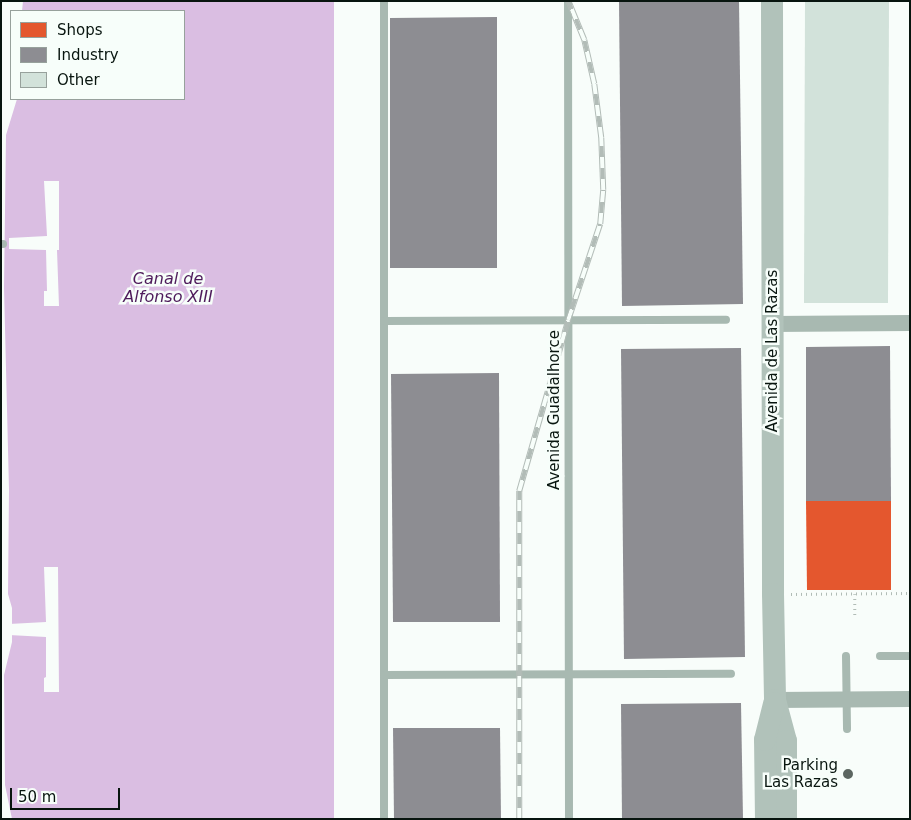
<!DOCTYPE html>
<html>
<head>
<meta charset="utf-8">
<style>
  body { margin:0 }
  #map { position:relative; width:911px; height:820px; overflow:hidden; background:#f8fdfa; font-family:"DejaVu Sans",sans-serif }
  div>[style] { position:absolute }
  .water>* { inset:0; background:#dabee2 }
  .pier>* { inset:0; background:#f8fdfa }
  .shops>* { inset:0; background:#e4572e }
  .industry>* { inset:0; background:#8d8d92 }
  .building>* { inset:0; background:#d2e2da }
  .path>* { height:2.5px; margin-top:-1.25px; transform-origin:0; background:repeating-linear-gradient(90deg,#b1bcb6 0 1px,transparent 0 5px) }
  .service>* { height:8px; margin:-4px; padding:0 4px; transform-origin:4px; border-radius:4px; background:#a8b9b1 }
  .minor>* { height:16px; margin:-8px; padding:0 8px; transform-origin:8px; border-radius:8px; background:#a8b9b1 }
  .secondary>* { height:22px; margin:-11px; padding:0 11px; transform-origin:11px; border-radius:11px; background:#b1c2ba }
  .rail>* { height:5.5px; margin-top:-2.75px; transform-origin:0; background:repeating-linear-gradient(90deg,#f7fefa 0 11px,#b2bcb7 0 22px); box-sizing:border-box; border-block:1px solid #b2bcb7 }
  .dots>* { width:14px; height:14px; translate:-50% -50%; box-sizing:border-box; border:2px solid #f7fefa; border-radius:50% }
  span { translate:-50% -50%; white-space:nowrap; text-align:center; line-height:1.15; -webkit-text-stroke:5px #f7fefa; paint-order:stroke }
  .street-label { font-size:15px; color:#08150f }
  .poi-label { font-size:15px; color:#08150f }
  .right { translate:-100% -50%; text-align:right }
  .water-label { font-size:16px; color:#4e1b5b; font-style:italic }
  .frame { position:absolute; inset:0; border:2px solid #08150f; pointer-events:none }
  .legend { position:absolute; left:10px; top:10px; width:175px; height:90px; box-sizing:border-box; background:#f7fefa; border:1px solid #97a19c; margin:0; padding:6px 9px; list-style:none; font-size:15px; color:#08150f }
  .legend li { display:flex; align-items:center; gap:10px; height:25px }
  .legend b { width:25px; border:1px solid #97a19c }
  .scale { position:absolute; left:10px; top:788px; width:110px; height:22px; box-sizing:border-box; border:2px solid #08150f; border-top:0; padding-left:6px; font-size:15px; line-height:18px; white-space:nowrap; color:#08150f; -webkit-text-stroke:4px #f7fefa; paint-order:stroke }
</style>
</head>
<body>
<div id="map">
  <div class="water">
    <i style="clip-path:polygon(23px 1px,334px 1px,334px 819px,12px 819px,5px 785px,4px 675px,12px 642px,12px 608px,8px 594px,9px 490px,4px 288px,6px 135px,17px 99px,184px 99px,184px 11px,22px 11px)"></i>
  </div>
  <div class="pier">
    <i style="clip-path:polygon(44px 181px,59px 181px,59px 250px,57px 250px,59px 306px,44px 306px,44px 291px,47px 291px,46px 250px,9px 249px,9px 238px,47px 236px)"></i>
    <i style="clip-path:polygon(44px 567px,58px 567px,59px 692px,44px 692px,44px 678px,46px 677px,46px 637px,9px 635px,9px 624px,46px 622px)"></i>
  </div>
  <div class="shops">
    <i style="clip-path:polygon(806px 501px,891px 501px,891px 590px,807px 590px)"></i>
  </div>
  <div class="industry">
    <i style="clip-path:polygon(619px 1px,739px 1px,743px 304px,622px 306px)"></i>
    <i style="clip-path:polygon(497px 17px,497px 268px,390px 268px,390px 18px)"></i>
    <i style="clip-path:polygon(890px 346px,891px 501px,806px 501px,806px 347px)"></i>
    <i style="clip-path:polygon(741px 348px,745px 657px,624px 659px,621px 349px)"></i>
    <i style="clip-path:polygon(499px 373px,500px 622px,393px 622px,391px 374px)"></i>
    <i style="clip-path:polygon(741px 703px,743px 819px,622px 819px,621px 704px)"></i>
    <i style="clip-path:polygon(393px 728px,500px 728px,501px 819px,394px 819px)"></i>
  </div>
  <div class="building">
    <i style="clip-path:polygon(805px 1px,889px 1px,888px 303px,804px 303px)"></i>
  </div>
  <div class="path">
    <i style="left:791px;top:594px;width:119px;rotate:-0.5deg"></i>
    <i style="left:855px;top:594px;width:23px;rotate:90deg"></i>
  </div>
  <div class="service">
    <i style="left:384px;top:1px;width:818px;rotate:90deg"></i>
    <i style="left:568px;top:1px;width:818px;rotate:89.93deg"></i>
    <i style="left:1px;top:244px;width:2px"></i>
    <i style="left:384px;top:321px;width:342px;rotate:-0.2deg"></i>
    <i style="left:846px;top:656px;width:73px;rotate:89.2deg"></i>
    <i style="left:880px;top:656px;width:30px"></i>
    <i style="left:384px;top:675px;width:347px;rotate:-0.2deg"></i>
  </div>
  <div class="minor">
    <i style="left:772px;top:324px;width:138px;rotate:-0.4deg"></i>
    <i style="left:775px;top:700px;width:135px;rotate:-0.4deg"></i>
  </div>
  <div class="secondary">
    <i style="left:772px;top:1px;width:593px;rotate:89.9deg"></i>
    <i style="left:773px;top:594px;width:106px;rotate:88.9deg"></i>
    <i style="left:775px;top:700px;width:42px;rotate:75deg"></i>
    <i style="left:786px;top:741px;width:78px;rotate:90deg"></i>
    <i style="left:766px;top:819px;width:79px;rotate:-90.7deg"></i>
    <i style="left:765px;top:740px;width:38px;rotate:-76deg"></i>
  </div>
  <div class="rail">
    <i style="left:519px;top:819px;width:328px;rotate:-90deg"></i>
    <i style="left:519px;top:491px;width:178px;rotate:-74deg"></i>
    <i style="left:568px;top:320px;width:101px;rotate:-71.6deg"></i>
    <i style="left:600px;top:224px;width:34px;rotate:-85deg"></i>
    <i style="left:603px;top:190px;width:52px;rotate:-92.2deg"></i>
    <i style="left:601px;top:138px;width:54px;rotate:-97.4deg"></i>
    <i style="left:594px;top:84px;width:45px;rotate:-102.8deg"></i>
    <i style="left:584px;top:40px;width:42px;rotate:-112.3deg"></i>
  </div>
  <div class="dots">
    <i style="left:848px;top:774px;background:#5c6661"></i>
  </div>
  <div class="street-label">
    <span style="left:773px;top:351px;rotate:-90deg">Avenida de Las Razas</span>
    <span style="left:555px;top:410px;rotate:-90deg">Avenida Guadalhorce</span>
  </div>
  <div class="poi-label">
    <span class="right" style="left:838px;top:774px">Parking<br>Las Razas</span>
  </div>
  <div class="water-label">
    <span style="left:168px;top:288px">Canal de<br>Alfonso XIII</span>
  </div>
  <div class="frame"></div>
  <ul class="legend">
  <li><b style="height:14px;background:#e4572e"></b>Shops</li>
  <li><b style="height:14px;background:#8d8d92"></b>Industry</li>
  <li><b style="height:14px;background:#d2e2da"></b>Other</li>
  </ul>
  <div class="scale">50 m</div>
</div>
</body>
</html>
